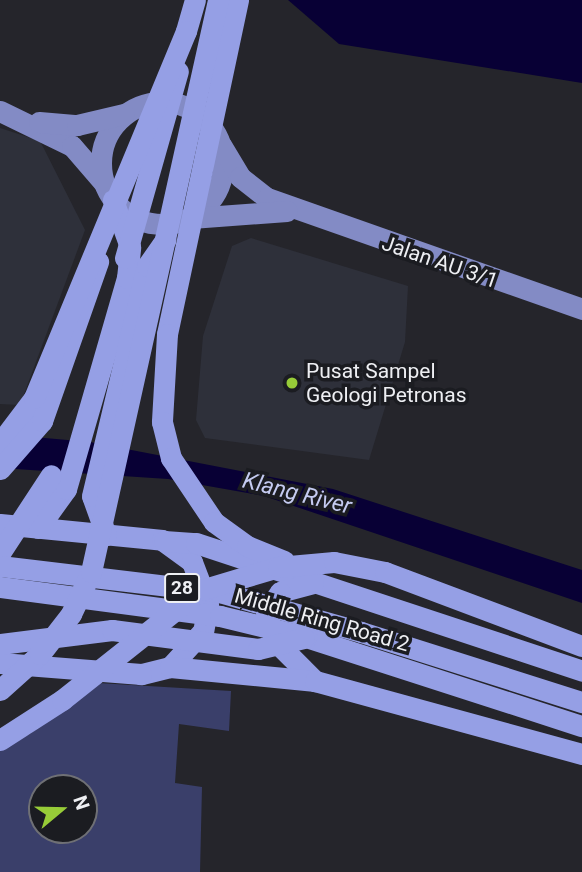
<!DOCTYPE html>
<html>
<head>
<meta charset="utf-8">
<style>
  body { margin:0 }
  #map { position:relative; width:582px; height:872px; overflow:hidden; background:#25252b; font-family:Roboto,sans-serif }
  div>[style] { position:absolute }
  .built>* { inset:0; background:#2e303a }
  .green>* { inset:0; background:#3a3f6a }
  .water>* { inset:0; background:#080035 }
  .major>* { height:21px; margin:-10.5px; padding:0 10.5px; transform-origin:10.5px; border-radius:10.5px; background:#838bc5 }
  .major>.ring { margin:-10.5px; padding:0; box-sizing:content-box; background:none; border:21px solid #838bc5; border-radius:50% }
  .highway>* { height:21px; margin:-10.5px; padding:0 10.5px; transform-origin:10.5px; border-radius:10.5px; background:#959fe5 }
  .highway-bridge>* { height:21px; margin:-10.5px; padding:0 10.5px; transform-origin:10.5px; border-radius:10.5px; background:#959fe5 }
  .dots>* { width:19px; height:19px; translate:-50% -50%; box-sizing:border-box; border:4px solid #1b1c21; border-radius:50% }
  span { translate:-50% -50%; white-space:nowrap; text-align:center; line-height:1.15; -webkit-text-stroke:7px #1b1c21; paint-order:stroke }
  .shield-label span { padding:2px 5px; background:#1b1c21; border:2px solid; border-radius:5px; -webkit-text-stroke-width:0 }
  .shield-label { font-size:19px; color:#eeeff3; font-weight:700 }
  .street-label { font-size:21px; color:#eeeff3 }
  .poi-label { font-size:21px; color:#eeeff3 }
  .left { translate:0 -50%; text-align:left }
  .water-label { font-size:23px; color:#c5cbf1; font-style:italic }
  .north { position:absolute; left:28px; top:774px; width:70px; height:70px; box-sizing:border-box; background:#1b1c21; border:2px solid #6f7075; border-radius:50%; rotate:71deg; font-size:19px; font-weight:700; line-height:28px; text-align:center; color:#eeeff3 }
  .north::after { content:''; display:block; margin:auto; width:24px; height:32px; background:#97cc38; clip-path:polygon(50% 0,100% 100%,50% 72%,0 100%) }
</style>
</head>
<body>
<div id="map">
  <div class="built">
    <i style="clip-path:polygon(0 128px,40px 141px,85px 230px,20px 405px,0 404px)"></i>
    <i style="clip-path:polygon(251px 238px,408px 286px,405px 342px,369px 460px,205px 438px,196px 420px,203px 336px,232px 246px)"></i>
  </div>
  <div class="green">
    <i style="clip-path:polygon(evenodd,98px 683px,231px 691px,229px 731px,179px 724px,175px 783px,202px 787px,200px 872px,0 872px,0 746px,30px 734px,98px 683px,42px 788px,84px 788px,84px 830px,42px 830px,42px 788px)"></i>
  </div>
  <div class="water">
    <i style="clip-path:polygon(288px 0,582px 0,582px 83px,339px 44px)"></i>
    <i style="clip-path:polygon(0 434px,90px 442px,333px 489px,582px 570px,582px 603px,264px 496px,168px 479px,0 468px)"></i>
  </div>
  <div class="major">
    <i class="ring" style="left:101px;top:102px;width:101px;height:101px"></i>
    <i style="left:0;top:111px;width:80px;rotate:25.9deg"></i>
    <i style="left:72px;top:146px;width:49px;rotate:49.1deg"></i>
    <i style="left:39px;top:122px;width:38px;rotate:5deg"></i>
    <i style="left:77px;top:125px;width:48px;rotate:-13.2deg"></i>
    <i style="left:221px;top:145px;width:37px;rotate:59deg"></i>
    <i style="left:240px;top:177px;width:34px;rotate:38deg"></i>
    <i style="left:267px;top:198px;width:334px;rotate:19.4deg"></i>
    <i style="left:191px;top:218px;width:96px;rotate:-4.2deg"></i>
  </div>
  <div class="highway">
    <i style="left:186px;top:31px;width:32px;rotate:-74deg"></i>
    <i style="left:0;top:443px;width:56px;rotate:-52.9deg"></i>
    <i style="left:0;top:469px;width:64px;rotate:-48.8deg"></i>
    <i style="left:42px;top:421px;width:169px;rotate:-70.6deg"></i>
    <i style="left:0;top:524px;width:163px;rotate:5.6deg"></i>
    <i style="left:162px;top:540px;width:37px;rotate:36deg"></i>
    <i style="left:192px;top:562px;width:45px;rotate:69.1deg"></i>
    <i style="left:208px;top:604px;width:27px;rotate:100deg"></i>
    <i style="left:203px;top:631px;width:49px;rotate:132.5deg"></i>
    <i style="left:170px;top:667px;width:30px;rotate:166deg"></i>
    <i style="left:141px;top:674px;width:141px;rotate:-175.5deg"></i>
    <i style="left:38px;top:528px;width:48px;rotate:-54.3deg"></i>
    <i style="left:66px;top:489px;width:220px;rotate:-73.9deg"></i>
    <i style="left:127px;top:278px;width:31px;rotate:-84deg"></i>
    <i style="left:130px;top:247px;width:50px;rotate:-109.9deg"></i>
    <i style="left:106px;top:535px;width:41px;rotate:-109.7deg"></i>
    <i style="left:92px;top:496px;width:236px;rotate:-76.6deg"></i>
    <i style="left:147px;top:266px;width:32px;rotate:-55deg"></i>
    <i style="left:164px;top:541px;width:32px;rotate:4deg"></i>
    <i style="left:196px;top:543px;width:407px;rotate:18.3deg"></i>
    <i style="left:313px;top:583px;width:34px;rotate:165deg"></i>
    <i style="left:280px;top:592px;width:24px;rotate:125deg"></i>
    <i style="left:266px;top:612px;width:30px;rotate:73deg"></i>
    <i style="left:275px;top:641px;width:57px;rotate:45deg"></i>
    <i style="left:361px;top:632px;width:232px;rotate:17.6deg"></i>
    <i style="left:306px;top:637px;width:290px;rotate:17.9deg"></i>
    <i style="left:170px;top:667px;width:146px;rotate:5.5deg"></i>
    <i style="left:315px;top:681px;width:277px;rotate:15.3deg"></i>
  </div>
  <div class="highway-bridge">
    <i style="left:238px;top:0;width:341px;rotate:102deg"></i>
    <i style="left:167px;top:334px;width:88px;rotate:93.3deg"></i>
    <i style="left:162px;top:422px;width:37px;rotate:76deg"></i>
    <i style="left:171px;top:458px;width:77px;rotate:56.1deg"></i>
    <i style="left:214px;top:522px;width:41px;rotate:36deg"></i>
    <i style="left:247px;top:546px;width:40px;rotate:22deg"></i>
    <i style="left:125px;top:258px;width:194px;rotate:-74.2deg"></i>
    <i style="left:34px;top:398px;width:397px;rotate:-67.5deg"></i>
    <i style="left:0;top:553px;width:93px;rotate:-56.8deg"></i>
    <i style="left:0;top:566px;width:221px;rotate:6.8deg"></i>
    <i style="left:219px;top:592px;width:148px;rotate:15.7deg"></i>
    <i style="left:0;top:587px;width:222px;rotate:7.5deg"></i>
    <i style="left:220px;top:616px;width:89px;rotate:13.7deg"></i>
    <i style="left:0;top:644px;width:113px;rotate:-7.1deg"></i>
    <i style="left:112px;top:630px;width:147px;rotate:7.4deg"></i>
    <i style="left:258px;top:649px;width:47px;rotate:-13.4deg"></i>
    <i style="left:0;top:690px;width:54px;rotate:-42deg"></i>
    <i style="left:40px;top:654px;width:51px;rotate:-52.2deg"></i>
    <i style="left:71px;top:614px;width:47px;rotate:-64.5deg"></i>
    <i style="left:91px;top:572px;width:586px;rotate:-77.48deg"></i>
    <i style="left:0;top:740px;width:74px;rotate:-32.8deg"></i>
    <i style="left:62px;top:700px;width:177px;rotate:-38.4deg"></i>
    <i style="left:201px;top:590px;width:80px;rotate:-16.6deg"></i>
    <i style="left:278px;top:567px;width:56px;rotate:-5.1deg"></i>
    <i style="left:334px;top:562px;width:52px;rotate:11.1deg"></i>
    <i style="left:385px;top:572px;width:210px;rotate:20.6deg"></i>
  </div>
  <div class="dots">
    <i style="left:292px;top:383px;background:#97cc38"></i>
  </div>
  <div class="shield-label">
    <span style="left:182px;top:588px">28</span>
  </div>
  <div class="street-label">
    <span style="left:440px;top:262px;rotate:19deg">Jalan AU 3/1</span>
    <span style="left:322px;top:620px;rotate:16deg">Middle Ring Road 2</span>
  </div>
  <div class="poi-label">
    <span class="left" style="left:306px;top:383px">Pusat Sampel<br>Geologi Petronas</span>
  </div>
  <div class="water-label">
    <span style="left:297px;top:494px;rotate:14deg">Klang River</span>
  </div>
  <div class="north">N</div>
</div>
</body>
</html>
